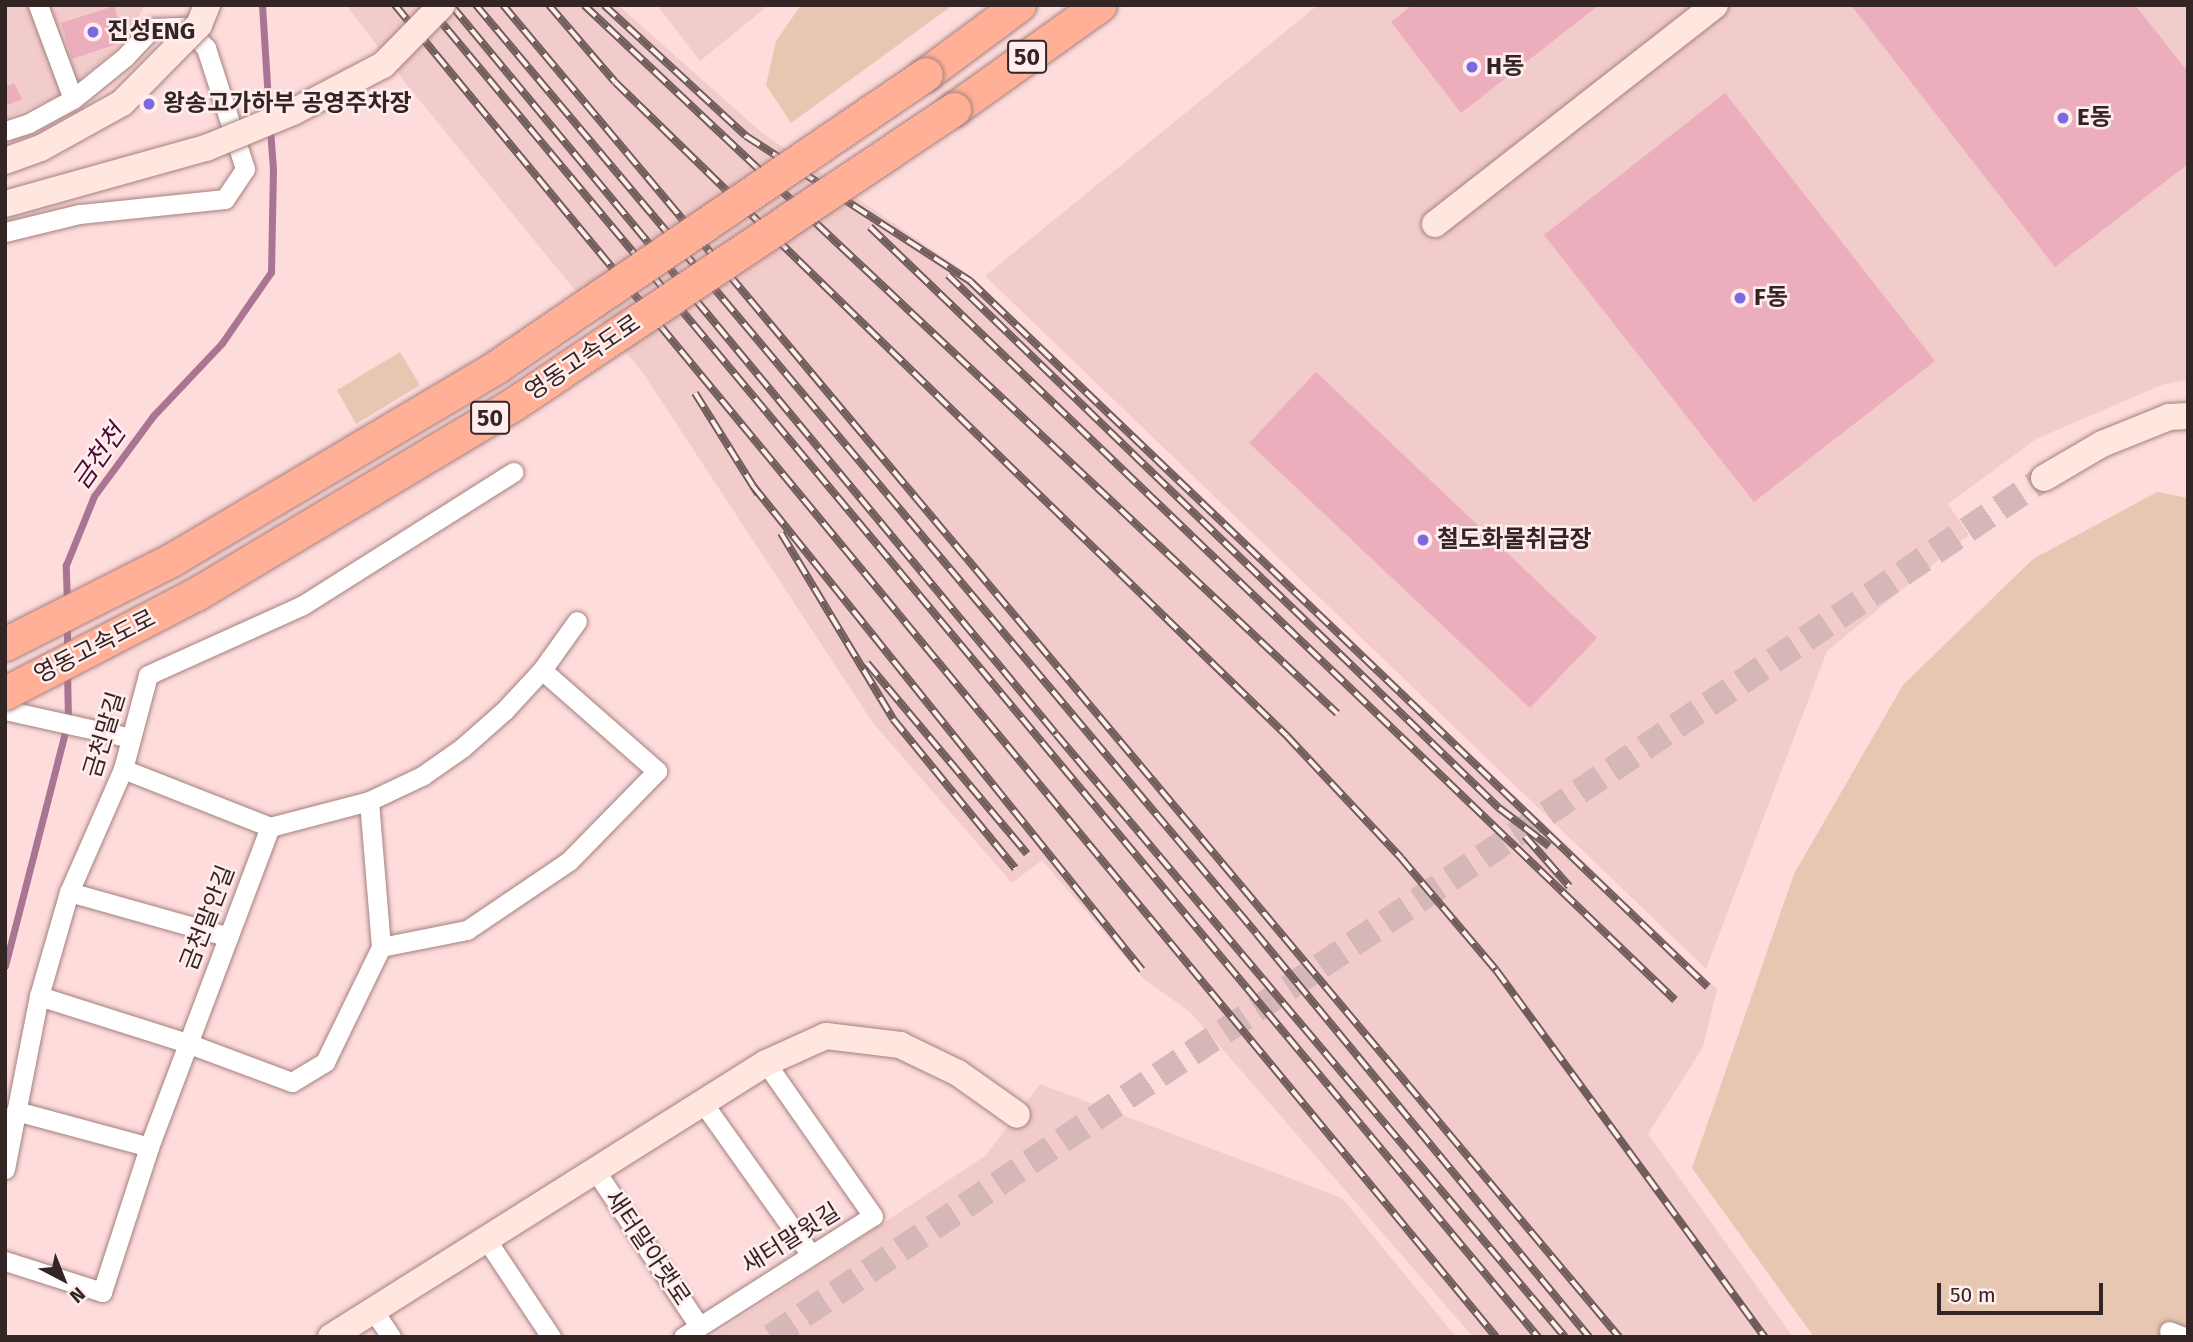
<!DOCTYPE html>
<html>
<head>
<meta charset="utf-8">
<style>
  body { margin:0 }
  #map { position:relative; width:2193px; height:1342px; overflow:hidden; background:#fddcdb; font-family:"Fira Sans","Noto Sans KR",sans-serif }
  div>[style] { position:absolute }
  .built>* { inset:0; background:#f2ccca }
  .green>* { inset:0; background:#e7c7b1 }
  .stream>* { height:7px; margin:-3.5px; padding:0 3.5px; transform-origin:3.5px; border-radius:3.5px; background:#a97593 }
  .building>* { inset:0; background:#ecadbd }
  .secondary-tunnel>* { height:26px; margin-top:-13px; transform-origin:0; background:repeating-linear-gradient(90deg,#d5b7b7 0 26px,transparent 0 39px) }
  .roads { filter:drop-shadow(0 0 2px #a47f7e) drop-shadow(0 0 2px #a47f7e) }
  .street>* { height:19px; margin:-9.5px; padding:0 9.5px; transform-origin:9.5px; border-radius:9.5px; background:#fff }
  .secondary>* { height:26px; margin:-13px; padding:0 13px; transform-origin:13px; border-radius:13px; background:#ffe7e0 }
  .highway>* { height:33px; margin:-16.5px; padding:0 16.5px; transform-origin:16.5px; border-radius:16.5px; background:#ffb096 }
  .rail>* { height:8px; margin-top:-4px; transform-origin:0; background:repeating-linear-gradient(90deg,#ffeeed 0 16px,#715c5c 0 32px); box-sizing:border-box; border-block:2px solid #715c5c }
  .bridges { filter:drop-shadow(0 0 2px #a47f7e) drop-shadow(0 0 2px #a47f7e) }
  .secondary-bridge>* { height:26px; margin:-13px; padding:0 13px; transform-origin:13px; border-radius:13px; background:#ffe7e0 }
  .highway-bridge>* { height:33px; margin:-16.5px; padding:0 16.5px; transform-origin:16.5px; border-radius:16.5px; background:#ffb096 }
  .dots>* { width:19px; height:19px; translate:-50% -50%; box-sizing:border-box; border:4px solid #ffeeed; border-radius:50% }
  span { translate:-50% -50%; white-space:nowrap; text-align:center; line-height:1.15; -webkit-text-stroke:5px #ffeeed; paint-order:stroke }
  .shield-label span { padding:2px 5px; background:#ffeeed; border:2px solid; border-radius:5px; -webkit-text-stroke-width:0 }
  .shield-label { font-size:23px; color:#342525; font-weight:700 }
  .poi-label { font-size:24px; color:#342525; font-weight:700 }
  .left { translate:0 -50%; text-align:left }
  .street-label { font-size:24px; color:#342525 }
  .water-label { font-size:26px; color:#4a0937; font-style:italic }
  .frame { position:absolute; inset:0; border:7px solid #342525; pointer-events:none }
  .north { position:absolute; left:28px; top:1244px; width:70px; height:70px; -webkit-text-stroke:5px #ffeeed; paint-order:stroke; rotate:138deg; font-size:19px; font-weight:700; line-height:28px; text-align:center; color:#342525 }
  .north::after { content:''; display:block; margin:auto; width:24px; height:32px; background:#342525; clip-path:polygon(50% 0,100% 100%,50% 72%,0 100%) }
  .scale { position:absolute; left:1937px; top:1283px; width:166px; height:32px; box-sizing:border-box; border:4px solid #342525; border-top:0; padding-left:9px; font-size:21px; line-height:24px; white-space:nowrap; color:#342525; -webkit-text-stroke:5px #ffeeed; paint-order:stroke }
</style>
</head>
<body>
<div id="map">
  <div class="built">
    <i style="clip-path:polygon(5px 5px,145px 5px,126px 41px,61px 95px,5px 119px)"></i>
    <i style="clip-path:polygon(346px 5px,618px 5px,761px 132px,972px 277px,1717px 989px,1703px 1047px,1648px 1134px,1793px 1337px,1473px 1337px,1190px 1012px,1144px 979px,1042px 860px,1012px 883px,873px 723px,643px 373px,411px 90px)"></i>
    <i style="clip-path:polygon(657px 5px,769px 5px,700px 61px)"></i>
    <i style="clip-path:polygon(1318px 5px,2188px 5px,2188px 380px,2164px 384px,2036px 439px,1948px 504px,1969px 535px,1827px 651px,1706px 969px,985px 276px)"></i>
    <i style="clip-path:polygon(1040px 1084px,1342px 1198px,1456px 1337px,711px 1337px,985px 1156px)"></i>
  </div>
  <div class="green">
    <i style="clip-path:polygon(801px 5px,953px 5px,791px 123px,766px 85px,776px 41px)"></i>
    <i style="clip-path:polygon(400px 352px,420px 385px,356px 424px,337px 390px)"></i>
    <i style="clip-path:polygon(2157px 492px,2188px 498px,2188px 1337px,1814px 1337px,1692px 1168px,1794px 874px,1903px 685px,2033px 559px)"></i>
  </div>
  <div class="stream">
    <i style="left:262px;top:5px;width:112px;rotate:86.4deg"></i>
    <i style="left:67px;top:603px;width:38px;rotate:-92deg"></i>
    <i style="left:66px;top:565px;width:74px;rotate:-67.9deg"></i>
    <i style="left:94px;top:496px;width:99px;rotate:-53.6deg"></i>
    <i style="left:153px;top:416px;width:100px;rotate:-46.6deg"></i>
    <i style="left:222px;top:343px;width:86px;rotate:-55.4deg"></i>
    <i style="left:271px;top:272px;width:103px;rotate:-88.9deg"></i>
    <i style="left:273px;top:169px;width:40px;rotate:-94.3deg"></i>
    <i style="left:67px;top:625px;width:27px;rotate:90deg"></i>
    <i style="left:5px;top:966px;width:253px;rotate:-75.6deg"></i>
    <i style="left:68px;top:721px;width:51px;rotate:-91.1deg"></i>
  </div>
  <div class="building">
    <i style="clip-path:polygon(1412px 5px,1599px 5px,1461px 113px,1391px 22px)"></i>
    <i style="clip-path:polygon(1851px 5px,2135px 5px,2188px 72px,2188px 164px,2055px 267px)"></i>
    <i style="clip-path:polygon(114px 6px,126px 41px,72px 59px,61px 23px)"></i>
    <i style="clip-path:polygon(14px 83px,22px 99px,5px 106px,5px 87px)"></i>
    <i style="clip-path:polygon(1725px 93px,1935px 361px,1754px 502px,1544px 235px)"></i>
    <i style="clip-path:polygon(1316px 372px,1597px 638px,1530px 708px,1249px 443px)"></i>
  </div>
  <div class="secondary-tunnel">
    <i style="left:771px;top:1337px;width:1536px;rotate:-34.01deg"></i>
  </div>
  <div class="roads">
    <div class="street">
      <i style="left:38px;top:5px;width:100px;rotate:69.6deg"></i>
      <i style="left:5px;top:131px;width:25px;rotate:-18deg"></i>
      <i style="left:29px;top:123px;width:50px;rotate:-28.6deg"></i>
      <i style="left:73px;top:99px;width:67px;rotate:-38.9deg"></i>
      <i style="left:125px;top:57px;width:40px;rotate:-47deg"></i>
      <i style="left:152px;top:28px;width:34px;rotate:-2deg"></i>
      <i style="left:186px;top:27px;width:29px;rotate:46deg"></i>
      <i style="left:206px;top:48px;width:127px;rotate:72.1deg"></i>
      <i style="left:245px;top:169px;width:36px;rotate:124deg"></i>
      <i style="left:225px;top:199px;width:147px;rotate:174.1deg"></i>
      <i style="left:79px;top:214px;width:76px;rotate:166.3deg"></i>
      <i style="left:5px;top:710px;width:129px;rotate:12.5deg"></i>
      <i style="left:123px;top:769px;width:158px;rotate:21.5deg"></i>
      <i style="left:69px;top:892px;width:163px;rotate:15.7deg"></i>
      <i style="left:381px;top:947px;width:88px;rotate:-11.2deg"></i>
      <i style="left:467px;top:930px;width:123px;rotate:-34.1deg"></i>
      <i style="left:569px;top:861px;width:126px;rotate:-45.6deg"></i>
      <i style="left:657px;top:771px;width:153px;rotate:-138.7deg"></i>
      <i style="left:39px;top:996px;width:155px;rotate:17.6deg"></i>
      <i style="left:187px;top:1043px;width:112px;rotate:20.4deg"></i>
      <i style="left:292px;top:1082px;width:39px;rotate:-31deg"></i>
      <i style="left:325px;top:1062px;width:128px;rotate:-64deg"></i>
      <i style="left:381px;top:947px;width:146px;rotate:-94.7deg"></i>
      <i style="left:703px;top:1103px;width:186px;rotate:54.6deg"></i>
      <i style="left:16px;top:1111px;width:138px;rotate:15.1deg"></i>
      <i style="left:5px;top:1169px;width:176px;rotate:-78.9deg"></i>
      <i style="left:39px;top:996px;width:108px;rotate:-73.9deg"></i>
      <i style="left:69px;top:892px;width:134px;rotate:-66.3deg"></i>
      <i style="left:123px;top:769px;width:97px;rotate:-75.1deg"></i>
      <i style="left:148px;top:675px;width:170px;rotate:-24.3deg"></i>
      <i style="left:303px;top:605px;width:249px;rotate:-32.3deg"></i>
      <i style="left:595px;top:1170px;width:187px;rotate:56.3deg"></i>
      <i style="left:486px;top:1239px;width:118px;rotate:56.4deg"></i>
      <i style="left:5px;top:1261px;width:102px;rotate:17.7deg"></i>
      <i style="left:102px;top:1292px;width:152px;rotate:-72deg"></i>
      <i style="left:149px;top:1147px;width:342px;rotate:-69.3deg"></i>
      <i style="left:270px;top:827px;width:102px;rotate:-14.7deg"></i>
      <i style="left:369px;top:801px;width:59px;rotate:-25.3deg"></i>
      <i style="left:422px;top:776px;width:49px;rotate:-35deg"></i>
      <i style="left:462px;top:748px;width:56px;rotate:-41.4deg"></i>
      <i style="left:504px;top:711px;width:56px;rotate:-47.2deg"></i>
      <i style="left:542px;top:670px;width:60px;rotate:-54.5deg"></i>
      <i style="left:373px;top:1310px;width:32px;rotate:56deg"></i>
      <i style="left:2169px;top:1331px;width:17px;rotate:21deg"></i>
      <i style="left:683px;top:1337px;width:225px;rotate:-32.5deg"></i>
      <i style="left:873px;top:1216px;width:187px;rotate:-125deg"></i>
    </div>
    <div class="secondary">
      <i style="left:1435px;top:224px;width:355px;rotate:-38deg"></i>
      <i style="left:2044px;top:478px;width:67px;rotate:-30.4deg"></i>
      <i style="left:2102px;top:444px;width:72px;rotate:-21.9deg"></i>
      <i style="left:2169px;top:417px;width:19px;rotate:-3deg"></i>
      <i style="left:331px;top:1337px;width:514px;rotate:-32.21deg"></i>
      <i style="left:766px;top:1063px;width:66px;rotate:-24.2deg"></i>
      <i style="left:826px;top:1036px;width:75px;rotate:6.9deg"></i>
      <i style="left:900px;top:1045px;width:64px;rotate:25.8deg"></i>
      <i style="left:958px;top:1073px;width:72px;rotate:35.4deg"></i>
    </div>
    <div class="highway">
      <i style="left:926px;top:74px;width:116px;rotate:-36.6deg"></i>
      <i style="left:954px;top:109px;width:179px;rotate:-35.5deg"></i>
    </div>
  </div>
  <div class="rail">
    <i style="left:395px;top:5px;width:1728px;rotate:50.42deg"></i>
    <i style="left:427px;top:5px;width:1735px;rotate:50.17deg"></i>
    <i style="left:451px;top:5px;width:947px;rotate:50.31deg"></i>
    <i style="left:1056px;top:734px;width:789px;rotate:49.83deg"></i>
    <i style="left:476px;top:5px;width:1212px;rotate:49.95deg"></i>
    <i style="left:1256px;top:933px;width:524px;rotate:50.5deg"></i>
    <i style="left:503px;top:5px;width:1738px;rotate:50.04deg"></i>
    <i style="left:549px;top:5px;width:101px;rotate:49.4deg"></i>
    <i style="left:615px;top:82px;width:938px;rotate:44.22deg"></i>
    <i style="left:1287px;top:736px;width:167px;rotate:46.9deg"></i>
    <i style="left:1401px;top:858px;width:147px;rotate:49.7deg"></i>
    <i style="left:1496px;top:970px;width:455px;rotate:53.8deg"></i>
    <i style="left:584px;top:5px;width:1034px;rotate:43.24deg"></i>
    <i style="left:604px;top:5px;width:193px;rotate:42.7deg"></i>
    <i style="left:746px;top:136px;width:267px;rotate:32.9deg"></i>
    <i style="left:970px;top:281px;width:1021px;rotate:43.73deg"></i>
    <i style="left:870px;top:227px;width:1116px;rotate:43.84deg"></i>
    <i style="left:948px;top:275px;width:767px;rotate:44.05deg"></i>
    <i style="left:1499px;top:808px;width:63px;rotate:37.2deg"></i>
    <i style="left:695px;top:393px;width:119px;rotate:58deg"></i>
    <i style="left:753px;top:486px;width:621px;rotate:51.21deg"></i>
    <i style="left:781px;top:533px;width:217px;rotate:58.9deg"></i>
    <i style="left:893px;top:719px;width:193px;rotate:50.7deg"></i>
    <i style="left:867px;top:663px;width:249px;rotate:50deg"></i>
    <i style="left:1525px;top:836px;width:67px;rotate:48.7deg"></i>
  </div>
  <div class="bridges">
    <div class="secondary-bridge">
      <i style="left:5px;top:161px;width:38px;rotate:-20deg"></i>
      <i style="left:41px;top:148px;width:93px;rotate:-29.1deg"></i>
      <i style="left:122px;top:103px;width:110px;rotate:-45.4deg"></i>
      <i style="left:199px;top:25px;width:22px;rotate:-68deg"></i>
      <i style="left:5px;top:204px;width:209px;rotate:-15.6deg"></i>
      <i style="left:206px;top:148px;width:94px;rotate:-22.5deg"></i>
      <i style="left:293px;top:112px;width:102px;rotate:-27.6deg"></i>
      <i style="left:383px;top:65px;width:84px;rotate:-45.5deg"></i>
    </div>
    <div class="highway-bridge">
      <i style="left:5px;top:644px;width:188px;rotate:-26.8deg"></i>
      <i style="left:173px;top:559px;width:376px;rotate:-30.7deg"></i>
      <i style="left:496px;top:367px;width:520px;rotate:-34.27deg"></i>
      <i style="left:5px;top:693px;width:215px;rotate:-27.4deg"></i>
      <i style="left:196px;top:594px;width:368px;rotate:-30.9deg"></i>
      <i style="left:512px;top:405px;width:532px;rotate:-33.81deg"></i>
    </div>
  </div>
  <div class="dots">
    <i style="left:93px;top:32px;background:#7e67e3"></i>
    <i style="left:1472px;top:67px;background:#7e67e3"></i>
    <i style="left:149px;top:104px;background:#7e67e3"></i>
    <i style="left:2063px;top:118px;background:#7e67e3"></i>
    <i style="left:1740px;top:298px;background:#7e67e3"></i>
    <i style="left:1423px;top:540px;background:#7e67e3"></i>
  </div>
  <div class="shield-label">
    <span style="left:1027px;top:57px">50</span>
    <span style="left:490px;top:418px">50</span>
  </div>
  <div class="poi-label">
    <span class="left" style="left:107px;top:32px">진성ENG</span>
    <span class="left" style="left:1486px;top:67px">H동</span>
    <span class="left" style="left:163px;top:104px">왕송고가하부 공영주차장</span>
    <span class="left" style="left:2077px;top:118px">E동</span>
    <span class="left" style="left:1754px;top:298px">F동</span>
    <span class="left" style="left:1437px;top:540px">철도화물취급장</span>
  </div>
  <div class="street-label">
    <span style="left:583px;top:358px;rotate:-34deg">영동고속도로</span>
    <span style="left:95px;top:647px;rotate:-27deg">영동고속도로</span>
    <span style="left:105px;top:735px;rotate:-73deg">금천말길</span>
    <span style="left:208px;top:918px;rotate:-69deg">금천말안길</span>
    <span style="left:791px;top:1239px;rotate:-32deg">새터말윗길</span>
    <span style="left:647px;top:1248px;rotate:56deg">새터말아랫로</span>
  </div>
  <div class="water-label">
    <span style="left:99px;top:457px;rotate:-55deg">금천천</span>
  </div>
  <div class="frame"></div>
  <div class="north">N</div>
  <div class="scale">50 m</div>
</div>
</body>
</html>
